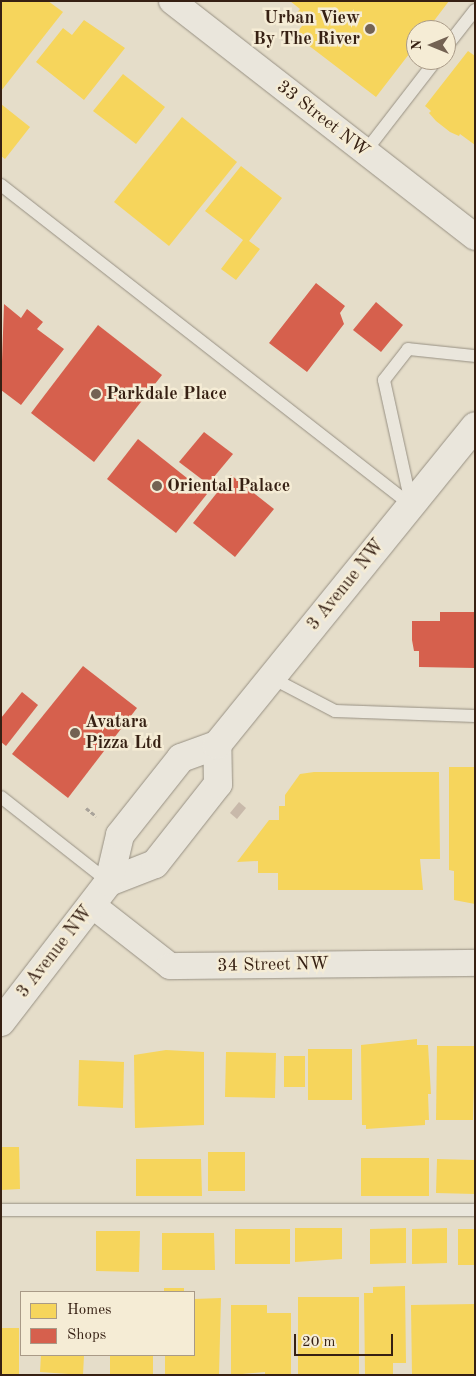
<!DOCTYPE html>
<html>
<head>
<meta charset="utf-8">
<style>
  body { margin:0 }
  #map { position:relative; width:476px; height:1376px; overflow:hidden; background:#e5ddc9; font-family:"Old Standard TT",serif }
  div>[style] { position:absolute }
  .homes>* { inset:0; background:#f6d55c }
  .shops>* { inset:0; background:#d6604d }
  .building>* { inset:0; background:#c8b9aa }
  .path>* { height:3px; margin-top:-1.5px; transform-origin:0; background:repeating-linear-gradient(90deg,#a9a39a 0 4px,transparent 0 6.5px) }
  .roads { filter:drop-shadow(0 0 1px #979083) drop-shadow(0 0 1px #979083) }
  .lane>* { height:12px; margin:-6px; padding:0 6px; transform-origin:6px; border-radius:6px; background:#eae6dc }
  .street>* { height:26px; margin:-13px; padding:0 13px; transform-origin:13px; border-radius:13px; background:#eae6dc }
  .secondary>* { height:28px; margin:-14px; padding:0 14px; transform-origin:14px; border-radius:14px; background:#eae6dc }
  .dots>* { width:14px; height:14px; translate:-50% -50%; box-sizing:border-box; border:2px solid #f5ecd5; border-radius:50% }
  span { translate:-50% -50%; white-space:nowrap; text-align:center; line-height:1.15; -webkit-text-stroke:5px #f5ecd5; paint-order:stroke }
  .poi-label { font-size:18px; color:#362013; font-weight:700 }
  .right { translate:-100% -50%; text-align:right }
  .left { translate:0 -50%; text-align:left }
  .street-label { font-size:18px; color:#362013 }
  .frame { position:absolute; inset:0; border:2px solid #362013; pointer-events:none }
  .legend { position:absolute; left:20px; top:1291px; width:175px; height:65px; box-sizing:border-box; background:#f5ecd5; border:1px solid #a99a87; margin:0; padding:6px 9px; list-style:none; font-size:15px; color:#362013 }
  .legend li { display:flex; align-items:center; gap:10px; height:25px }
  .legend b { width:25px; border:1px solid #a99a87 }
  .north { position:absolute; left:406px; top:20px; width:50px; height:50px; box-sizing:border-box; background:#f5ecd5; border:1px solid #a99a87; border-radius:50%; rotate:270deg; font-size:14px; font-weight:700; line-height:20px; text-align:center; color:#362013 }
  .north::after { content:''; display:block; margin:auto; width:18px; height:22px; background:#736253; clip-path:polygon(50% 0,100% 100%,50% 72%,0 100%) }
  .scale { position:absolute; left:294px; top:1334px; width:99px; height:22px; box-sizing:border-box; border:2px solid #362013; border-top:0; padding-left:6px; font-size:15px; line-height:18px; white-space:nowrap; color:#362013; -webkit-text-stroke:4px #f5ecd5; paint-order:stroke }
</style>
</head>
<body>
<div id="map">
  <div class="homes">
    <i style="clip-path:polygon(1px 1px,48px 1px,63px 12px,1px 91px)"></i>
    <i style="clip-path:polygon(290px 1px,449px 1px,427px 30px,416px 30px,416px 45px,376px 97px,295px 35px,305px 22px,296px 14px,300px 9px)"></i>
    <i style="clip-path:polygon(84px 20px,125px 48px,84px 100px,36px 62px,63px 28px,72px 35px)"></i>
    <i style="clip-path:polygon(468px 51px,475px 56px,475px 145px,460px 134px,459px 136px,450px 132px,436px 121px,429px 113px,431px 111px,425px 106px)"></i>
    <i style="clip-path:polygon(123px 74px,165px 107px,136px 144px,93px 111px)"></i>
    <i style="clip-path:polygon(1px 104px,30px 127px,5px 159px,1px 156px)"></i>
    <i style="clip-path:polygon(182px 117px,237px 162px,169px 246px,114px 202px)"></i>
    <i style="clip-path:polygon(241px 166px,282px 198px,249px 241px,260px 249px,236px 280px,221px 269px,243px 240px,205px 211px)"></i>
    <i style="clip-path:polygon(449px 767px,475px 767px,475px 904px,454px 900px,454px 871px,449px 870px)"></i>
    <i style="clip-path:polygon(314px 772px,439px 772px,440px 859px,420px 859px,423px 890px,278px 890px,278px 873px,258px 873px,258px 861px,237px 862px,269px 820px,279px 820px,279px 806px,285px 806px,285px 795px,300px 774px)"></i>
    <i style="clip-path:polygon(417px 1039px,417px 1045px,428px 1045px,431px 1094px,428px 1094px,429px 1120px,425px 1120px,425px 1125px,366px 1129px,366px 1125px,362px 1125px,361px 1045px)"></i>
    <i style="clip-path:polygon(437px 1046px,475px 1046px,473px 1120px,436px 1120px)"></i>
    <i style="clip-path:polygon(308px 1049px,352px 1049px,352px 1100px,308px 1100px)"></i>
    <i style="clip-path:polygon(166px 1050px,204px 1052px,204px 1125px,135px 1128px,134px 1055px)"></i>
    <i style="clip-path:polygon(226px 1052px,276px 1053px,275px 1098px,225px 1097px)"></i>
    <i style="clip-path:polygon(284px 1056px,305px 1056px,305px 1087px,284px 1087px)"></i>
    <i style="clip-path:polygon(79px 1060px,124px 1062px,123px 1108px,78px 1106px)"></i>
    <i style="clip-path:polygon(1px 1147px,19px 1147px,20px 1189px,1px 1190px)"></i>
    <i style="clip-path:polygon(208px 1152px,245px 1152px,245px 1191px,208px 1191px)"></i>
    <i style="clip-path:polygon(361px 1158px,429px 1158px,429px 1196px,361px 1196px)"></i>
    <i style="clip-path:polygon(136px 1159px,201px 1159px,202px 1196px,136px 1196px)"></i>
    <i style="clip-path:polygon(437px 1159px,475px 1160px,475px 1194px,436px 1193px)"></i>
    <i style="clip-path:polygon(295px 1228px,342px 1228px,342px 1259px,295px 1262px)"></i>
    <i style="clip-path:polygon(406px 1228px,406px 1263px,370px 1264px,370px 1229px)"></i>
    <i style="clip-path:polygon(447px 1228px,447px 1263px,412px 1264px,412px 1229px)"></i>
    <i style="clip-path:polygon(235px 1229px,290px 1229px,290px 1264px,235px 1264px)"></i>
    <i style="clip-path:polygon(458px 1229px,475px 1229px,475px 1265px,458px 1265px)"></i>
    <i style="clip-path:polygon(96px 1231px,140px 1231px,139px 1272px,96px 1271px)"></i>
    <i style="clip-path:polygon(162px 1233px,214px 1233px,215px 1270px,162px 1270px)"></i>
    <i style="clip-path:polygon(405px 1286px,406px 1363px,393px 1363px,393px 1375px,365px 1375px,364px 1293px,373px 1293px,373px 1287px)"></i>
    <i style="clip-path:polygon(164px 1288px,184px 1288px,184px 1292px,164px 1292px)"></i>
    <i style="clip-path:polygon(298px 1297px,359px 1297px,359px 1375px,298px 1375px)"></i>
    <i style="clip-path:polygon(221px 1298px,219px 1374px,165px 1375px,165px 1355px,194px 1355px,194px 1299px)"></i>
    <i style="clip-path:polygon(475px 1304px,475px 1375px,412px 1375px,411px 1305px)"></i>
    <i style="clip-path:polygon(231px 1305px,267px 1305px,267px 1313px,291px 1313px,291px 1375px,265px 1375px,265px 1372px,231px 1375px)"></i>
    <i style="clip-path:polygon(1px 1328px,19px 1328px,19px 1375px,1px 1375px)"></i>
    <i style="clip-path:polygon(41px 1355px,84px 1355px,83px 1375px,40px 1372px)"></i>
    <i style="clip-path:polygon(110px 1355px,153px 1355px,153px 1375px,110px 1375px)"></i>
  </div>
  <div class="shops">
    <i style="clip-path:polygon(316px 283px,345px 306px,340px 313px,344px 324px,307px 372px,269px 343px)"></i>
    <i style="clip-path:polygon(376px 302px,403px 325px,381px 352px,353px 330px)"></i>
    <i style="clip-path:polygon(4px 304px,21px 318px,27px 309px,43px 322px,37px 329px,64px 349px,21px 405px,1px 390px)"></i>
    <i style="clip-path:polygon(98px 325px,162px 375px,94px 462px,31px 413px)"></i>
    <i style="clip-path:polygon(204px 432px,233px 454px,208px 484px,179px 462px)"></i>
    <i style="clip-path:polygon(138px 439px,207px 494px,176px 533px,107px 479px)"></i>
    <i style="clip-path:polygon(231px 475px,274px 509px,235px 557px,193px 523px)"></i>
    <i style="clip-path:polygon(440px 612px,475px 612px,475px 668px,419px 667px,419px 651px,414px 651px,412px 640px,412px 621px,440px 621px)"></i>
    <i style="clip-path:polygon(83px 666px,137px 708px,68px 798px,12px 754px)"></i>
    <i style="clip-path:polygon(22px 692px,38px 705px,6px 746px,1px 742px,1px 718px)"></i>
  </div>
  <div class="building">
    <i style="clip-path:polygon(239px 802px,246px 808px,237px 819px,230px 813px)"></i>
  </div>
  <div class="path">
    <i style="left:86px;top:808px;width:13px;rotate:39deg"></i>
  </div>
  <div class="roads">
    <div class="lane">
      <i style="left:446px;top:47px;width:47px;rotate:-51.9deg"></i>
      <i style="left:365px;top:152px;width:116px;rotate:-52.3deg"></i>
      <i style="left:1px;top:185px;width:520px;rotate:37.97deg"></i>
      <i style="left:411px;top:503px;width:126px;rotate:-102.4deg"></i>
      <i style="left:384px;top:380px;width:39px;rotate:-52deg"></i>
      <i style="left:408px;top:349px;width:67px;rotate:6deg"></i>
      <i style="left:270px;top:677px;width:73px;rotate:27.6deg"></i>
      <i style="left:335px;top:711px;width:140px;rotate:2deg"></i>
      <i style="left:1px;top:797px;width:137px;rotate:38.2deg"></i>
      <i style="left:1px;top:1210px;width:474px"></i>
    </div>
    <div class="street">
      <i style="left:172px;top:1px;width:384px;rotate:37.9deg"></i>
      <i style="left:92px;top:905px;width:99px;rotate:38deg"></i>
      <i style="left:170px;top:966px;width:305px;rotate:-0.6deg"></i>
    </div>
    <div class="secondary">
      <i style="left:109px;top:882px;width:49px;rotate:-21.4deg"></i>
      <i style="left:155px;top:864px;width:102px;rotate:-51.8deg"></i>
      <i style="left:218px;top:784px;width:39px;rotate:-91deg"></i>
      <i style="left:1px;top:1022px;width:177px;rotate:-52.4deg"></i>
      <i style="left:109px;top:882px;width:48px;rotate:-76.8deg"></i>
      <i style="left:120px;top:835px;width:98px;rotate:-51.6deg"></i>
      <i style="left:181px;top:758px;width:38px;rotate:-20deg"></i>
      <i style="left:217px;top:745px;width:410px;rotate:-51deg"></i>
    </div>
  </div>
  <div class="dots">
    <i style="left:370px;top:29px;background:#736253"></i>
    <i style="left:96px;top:394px;background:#736253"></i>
    <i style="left:157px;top:486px;background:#736253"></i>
    <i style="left:75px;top:733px;background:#736253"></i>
  </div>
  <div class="poi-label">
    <span class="right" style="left:360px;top:29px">Urban View<br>By The River</span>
    <span class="left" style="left:106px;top:394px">Parkdale Place</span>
    <span class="left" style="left:167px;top:486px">Oriental Palace</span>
    <span class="left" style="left:85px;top:733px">Avatara<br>Pizza Ltd</span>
  </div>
  <div class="street-label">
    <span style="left:323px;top:119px;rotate:38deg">33 Street NW</span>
    <span style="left:346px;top:585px;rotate:-51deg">3 Avenue NW</span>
    <span style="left:55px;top:952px;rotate:-52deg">3 Avenue NW</span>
    <span style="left:273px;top:965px;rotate:-1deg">34 Street NW</span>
  </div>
  <div class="frame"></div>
  <ul class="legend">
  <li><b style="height:14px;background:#f6d55c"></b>Homes</li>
  <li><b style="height:14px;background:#d6604d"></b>Shops</li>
  </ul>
  <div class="north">N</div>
  <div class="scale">20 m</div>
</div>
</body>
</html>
